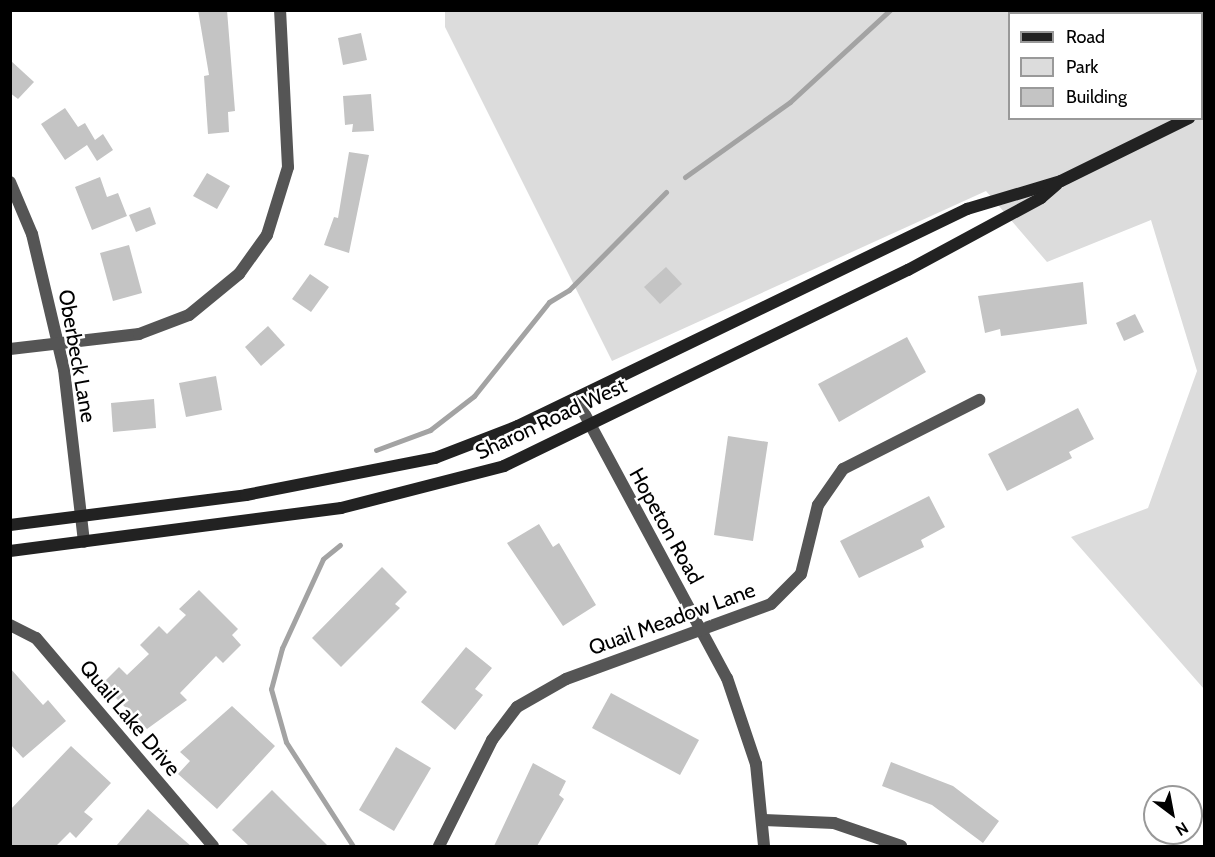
<!DOCTYPE html>
<html>
<head>
<meta charset="utf-8">
<style>
  body { margin:0 }
  #map { position:relative; width:1215px; height:857px; overflow:hidden; background:#fff; font-family:Cabin,sans-serif }
  div>[style] { position:absolute }
  .green>* { inset:0; background:#dcdcdc }
  .stream>* { height:5px; margin:-2.5px; padding:0 2.5px; transform-origin:2.5px; border-radius:2.5px; background:#a3a3a3 }
  .building>* { inset:0; background:#c4c4c4 }
  .minor>* { height:12px; margin:-6px; padding:0 6px; transform-origin:6px; border-radius:6px; background:#555 }
  .secondary>* { height:12px; margin:-6px; padding:0 6px; transform-origin:6px; border-radius:6px; background:#222 }
  span { translate:-50% -50%; white-space:nowrap; text-align:center; line-height:1.15; -webkit-text-stroke:5px #fff; paint-order:stroke }
  .street-label { font-size:21px; color:#000 }
  .frame { position:absolute; inset:0; border:12px solid #000; pointer-events:none }
  .legend { position:absolute; left:1008px; top:12px; width:195px; height:108px; box-sizing:border-box; background:#fff; border:2px solid #999; margin:0; padding:8px 10px; list-style:none; font-size:18px; color:#000 }
  .legend li { display:flex; align-items:center; gap:12px; height:30px }
  .legend b { width:30px; border:2px solid #999 }
  .north { position:absolute; left:1143px; top:785px; width:60px; height:60px; box-sizing:border-box; background:#fff; border:2px solid #999; border-radius:50%; rotate:148deg; font-size:16px; font-weight:700; line-height:24px; text-align:center; color:#000 }
  .north::after { content:''; display:block; margin:auto; width:21px; height:27px; background:#000; clip-path:polygon(50% 0,100% 100%,50% 72%,0 100%) }
</style>
</head>
<body>
<div id="map">
  <div class="green">
    <i style="clip-path:polygon(evenodd,445px 10px,1204px 11px,1204px 689px,1071px 537px,1148px 508px,1197px 371px,1151px 220px,1047px 262px,986px 191px,612px 361px,445px 27px,445px 10px,1010px 14px,1202px 14px,1202px 118px,1010px 118px,1010px 14px)"></i>
  </div>
  <div class="stream">
    <i style="left:685px;top:177px;width:129px;rotate:-35.5deg"></i>
    <i style="left:790px;top:102px;width:136px;rotate:-42.6deg"></i>
    <i style="left:376px;top:450px;width:58px;rotate:-20.3deg"></i>
    <i style="left:430px;top:430px;width:56px;rotate:-37.7deg"></i>
    <i style="left:474px;top:396px;width:120px;rotate:-51.4deg"></i>
    <i style="left:549px;top:302px;width:23px;rotate:-31deg"></i>
    <i style="left:569px;top:290px;width:138px;rotate:-45.3deg"></i>
    <i style="left:340px;top:545px;width:22px;rotate:141deg"></i>
    <i style="left:323px;top:559px;width:98px;rotate:114.7deg"></i>
    <i style="left:282px;top:648px;width:42px;rotate:105deg"></i>
    <i style="left:271px;top:689px;width:55px;rotate:74.2deg"></i>
    <i style="left:286px;top:742px;width:124px;rotate:57.2deg"></i>
  </div>
  <div class="building">
    <i style="clip-path:polygon(198px 10px,227px 10px,235px 111px,228px 112px,229px 132px,208px 134px,204px 76px,209px 75px)"></i>
    <i style="clip-path:polygon(361px 33px,367px 60px,343px 65px,338px 38px)"></i>
    <i style="clip-path:polygon(10px 60px,34px 82px,18px 99px,10px 93px)"></i>
    <i style="clip-path:polygon(371px 94px,374px 131px,352px 132px,353px 124px,345px 125px,343px 96px)"></i>
    <i style="clip-path:polygon(65px 108px,78px 127px,85px 123px,95px 140px,103px 134px,113px 150px,97px 161px,87px 145px,65px 160px,41px 124px)"></i>
    <i style="clip-path:polygon(349px 152px,369px 155px,349px 253px,324px 245px,334px 217px,338px 218px)"></i>
    <i style="clip-path:polygon(207px 173px,230px 186px,217px 209px,193px 196px)"></i>
    <i style="clip-path:polygon(100px 177px,107px 197px,118px 193px,127px 216px,92px 230px,75px 187px)"></i>
    <i style="clip-path:polygon(150px 207px,156px 224px,136px 232px,129px 215px)"></i>
    <i style="clip-path:polygon(129px 245px,142px 293px,113px 301px,100px 253px)"></i>
    <i style="clip-path:polygon(666px 267px,682px 284px,660px 304px,644px 287px)"></i>
    <i style="clip-path:polygon(310px 274px,329px 287px,311px 312px,292px 299px)"></i>
    <i style="clip-path:polygon(1083px 282px,1087px 324px,1001px 336px,1000px 329px,985px 333px,978px 296px)"></i>
    <i style="clip-path:polygon(1135px 314px,1144px 332px,1124px 341px,1116px 323px)"></i>
    <i style="clip-path:polygon(268px 326px,285px 345px,261px 366px,245px 347px)"></i>
    <i style="clip-path:polygon(907px 337px,926px 372px,839px 422px,818px 384px)"></i>
    <i style="clip-path:polygon(216px 376px,222px 410px,186px 417px,179px 383px)"></i>
    <i style="clip-path:polygon(154px 399px,156px 428px,113px 432px,111px 403px)"></i>
    <i style="clip-path:polygon(1078px 408px,1094px 439px,1069px 452px,1072px 458px,1007px 491px,988px 454px)"></i>
    <i style="clip-path:polygon(728px 436px,768px 442px,753px 541px,714px 535px)"></i>
    <i style="clip-path:polygon(929px 496px,945px 527px,921px 540px,924px 547px,859px 578px,840px 541px)"></i>
    <i style="clip-path:polygon(539px 524px,553px 547px,559px 543px,596px 605px,563px 626px,507px 543px)"></i>
    <i style="clip-path:polygon(382px 567px,407px 592px,395px 604px,400px 608px,341px 667px,312px 638px)"></i>
    <i style="clip-path:polygon(199px 590px,238px 629px,232px 635px,241px 645px,223px 663px,216px 656px,180px 693px,187px 700px,147px 729px,102px 684px,119px 667px,127px 675px,149px 654px,140px 645px,159px 626px,167px 634px,186px 615px,179px 609px)"></i>
    <i style="clip-path:polygon(466px 647px,492px 668px,475px 689px,483px 695px,455px 730px,421px 702px)"></i>
    <i style="clip-path:polygon(10px 668px,43px 705px,48px 700px,66px 721px,23px 758px,10px 744px)"></i>
    <i style="clip-path:polygon(611px 693px,699px 740px,680px 775px,592px 728px)"></i>
    <i style="clip-path:polygon(232px 706px,275px 746px,217px 809px,178px 774px,190px 761px,180px 752px)"></i>
    <i style="clip-path:polygon(71px 746px,111px 783px,84px 812px,93px 819px,76px 838px,70px 832px,56px 846px,10px 846px,10px 810px)"></i>
    <i style="clip-path:polygon(396px 747px,431px 768px,394px 831px,359px 810px)"></i>
    <i style="clip-path:polygon(891px 762px,953px 786px,999px 821px,983px 843px,932px 805px,882px 786px)"></i>
    <i style="clip-path:polygon(533px 763px,566px 781px,559px 795px,564px 799px,537px 846px,494px 846px)"></i>
    <i style="clip-path:polygon(272px 790px,328px 846px,249px 846px,232px 830px)"></i>
    <i style="clip-path:polygon(148px 809px,191px 846px,116px 846px)"></i>
  </div>
  <div class="minor">
    <i style="left:10px;top:182px;width:56px;rotate:67.1deg"></i>
    <i style="left:32px;top:234px;width:139px;rotate:76.7deg"></i>
    <i style="left:64px;top:369px;width:174px;rotate:83.4deg"></i>
    <i style="left:10px;top:349px;width:130px;rotate:-6.6deg"></i>
    <i style="left:139px;top:334px;width:53px;rotate:-20.8deg"></i>
    <i style="left:189px;top:315px;width:65px;rotate:-39.4deg"></i>
    <i style="left:239px;top:274px;width:48px;rotate:-54.3deg"></i>
    <i style="left:267px;top:235px;width:71px;rotate:-72.8deg"></i>
    <i style="left:288px;top:167px;width:157px;rotate:-92.9deg"></i>
    <i style="left:576px;top:398px;width:318px;rotate:61.7deg"></i>
    <i style="left:727px;top:678px;width:91px;rotate:71.4deg"></i>
    <i style="left:756px;top:764px;width:82px;rotate:84.4deg"></i>
    <i style="left:10px;top:625px;width:29px;rotate:27deg"></i>
    <i style="left:36px;top:638px;width:273px;rotate:49.6deg"></i>
    <i style="left:764px;top:820px;width:70px;rotate:2.5deg"></i>
    <i style="left:834px;top:823px;width:71px;rotate:18.9deg"></i>
    <i style="left:439px;top:846px;width:119px;rotate:-63.4deg"></i>
    <i style="left:492px;top:740px;width:41px;rotate:-52.9deg"></i>
    <i style="left:517px;top:707px;width:56px;rotate:-29.7deg"></i>
    <i style="left:566px;top:679px;width:218px;rotate:-20.1deg"></i>
    <i style="left:771px;top:604px;width:42px;rotate:-45deg"></i>
    <i style="left:801px;top:574px;width:71px;rotate:-76.2deg"></i>
    <i style="left:818px;top:505px;width:44px;rotate:-55.2deg"></i>
    <i style="left:843px;top:469px;width:153px;rotate:-26.9deg"></i>
  </div>
  <div class="secondary">
    <i style="left:1202px;top:112px;width:2px;rotate:-27deg"></i>
    <i style="left:10px;top:525px;width:238px;rotate:-7.2deg"></i>
    <i style="left:246px;top:495px;width:193px;rotate:-11.1deg"></i>
    <i style="left:435px;top:458px;width:89px;rotate:-21.1deg"></i>
    <i style="left:518px;top:426px;width:499px;rotate:-25.8deg"></i>
    <i style="left:967px;top:209px;width:98px;rotate:-16.6deg"></i>
    <i style="left:1061px;top:181px;width:143px;rotate:-26.2deg"></i>
    <i style="left:10px;top:551px;width:334px;rotate:-7.4deg"></i>
    <i style="left:341px;top:508px;width:168px;rotate:-14.4deg"></i>
    <i style="left:504px;top:466px;width:449px;rotate:-25.9deg"></i>
    <i style="left:908px;top:270px;width:151px;rotate:-28.4deg"></i>
    <i style="left:1041px;top:198px;width:21px;rotate:-41deg"></i>
  </div>
  <div class="street-label">
    <span style="left:77px;top:356px;rotate:80deg">Oberbeck Lane</span>
    <span style="left:551px;top:419px;rotate:-25deg">Sharon Road West</span>
    <span style="left:666px;top:526px;rotate:61deg">Hopeton Road</span>
    <span style="left:672px;top:619px;rotate:-20deg">Quail Meadow Lane</span>
    <span style="left:130px;top:718px;rotate:50deg">Quail Lake Drive</span>
  </div>
  <div class="frame"></div>
  <ul class="legend">
  <li><b style="height:8px;background:#222"></b>Road</li>
  <li><b style="height:16px;background:#dcdcdc"></b>Park</li>
  <li><b style="height:16px;background:#c4c4c4"></b>Building</li>
  </ul>
  <div class="north">N</div>
</div>
</body>
</html>
